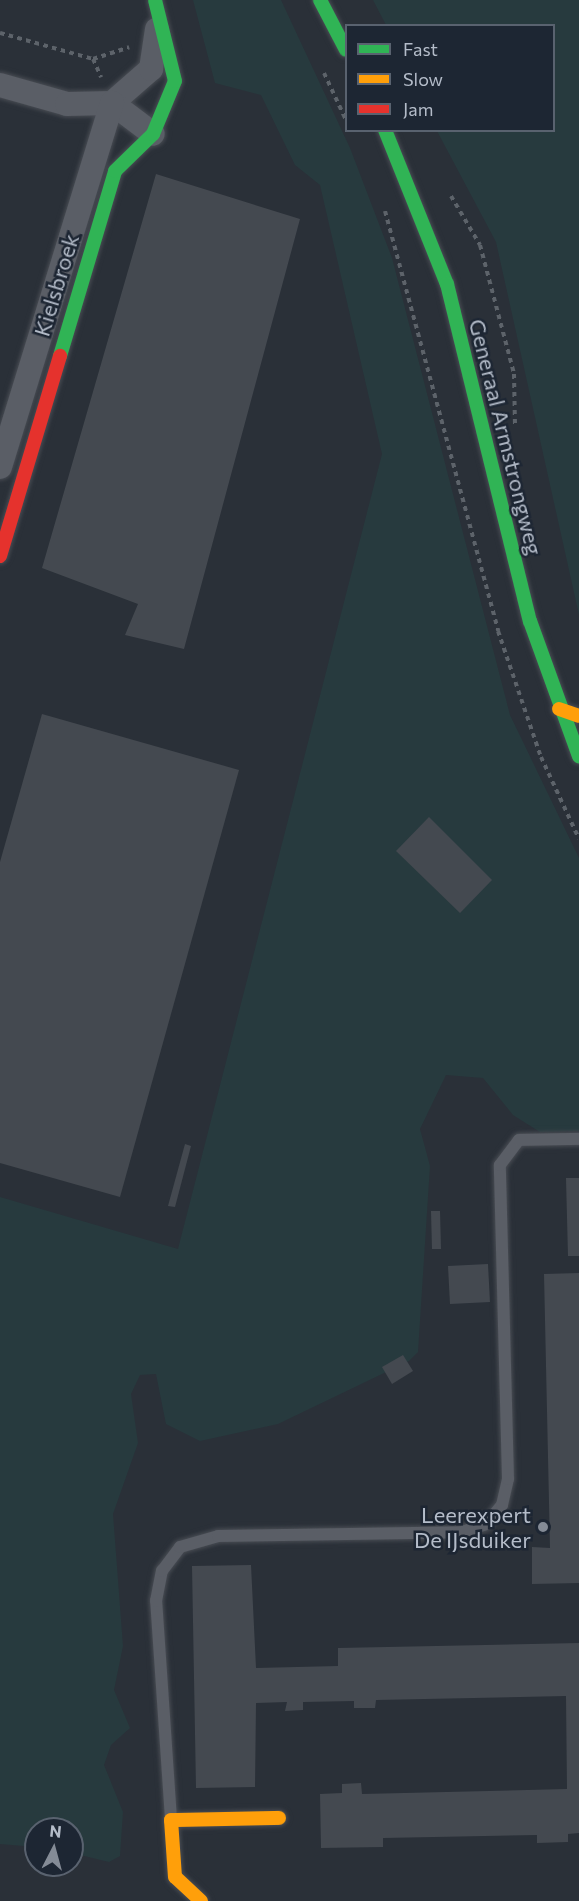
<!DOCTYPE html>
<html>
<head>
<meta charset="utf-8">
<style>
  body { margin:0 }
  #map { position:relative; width:579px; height:1901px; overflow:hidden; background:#2a3038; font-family:Commissioner,sans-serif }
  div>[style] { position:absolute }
  .green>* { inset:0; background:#273a3e }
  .building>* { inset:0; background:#444950 }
  .path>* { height:4px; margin-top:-2px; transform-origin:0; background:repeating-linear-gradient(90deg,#5d636a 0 4.5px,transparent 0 9px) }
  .roads { filter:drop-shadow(0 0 2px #484c53) drop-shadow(0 0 2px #484c53) }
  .lane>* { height:12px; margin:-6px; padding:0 6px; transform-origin:6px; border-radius:6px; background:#5a5e66 }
  .street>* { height:24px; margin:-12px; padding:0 12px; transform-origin:12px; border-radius:12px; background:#5a5e66 }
  .fast>* { height:14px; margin:-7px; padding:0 7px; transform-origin:7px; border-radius:7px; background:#30b455 }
  .slow>* { height:14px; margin:-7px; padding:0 7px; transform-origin:7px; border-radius:7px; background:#ff9f0a }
  .jam>* { height:14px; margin:-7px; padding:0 7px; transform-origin:7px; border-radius:7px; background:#e5322d }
  .dots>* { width:16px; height:16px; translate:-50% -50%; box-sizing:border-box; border:3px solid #1d2633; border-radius:50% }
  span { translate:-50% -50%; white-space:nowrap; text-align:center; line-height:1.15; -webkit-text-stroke:5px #1d2633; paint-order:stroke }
  .street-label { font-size:22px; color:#b4bcc9 }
  .poi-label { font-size:22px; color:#b4bcc9 }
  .right { translate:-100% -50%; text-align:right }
  .legend { position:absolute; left:345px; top:24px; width:210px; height:108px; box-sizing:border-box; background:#1d2633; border:2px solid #59626f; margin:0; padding:8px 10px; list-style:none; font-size:18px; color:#b4bcc9 }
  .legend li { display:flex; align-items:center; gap:12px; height:30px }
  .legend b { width:30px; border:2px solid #59626f }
  .north { position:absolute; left:24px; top:1817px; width:60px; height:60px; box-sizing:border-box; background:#1d2633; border:2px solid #59626f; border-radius:50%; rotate:6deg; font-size:16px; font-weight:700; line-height:24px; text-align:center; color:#b4bcc9 }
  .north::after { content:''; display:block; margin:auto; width:21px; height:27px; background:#848b96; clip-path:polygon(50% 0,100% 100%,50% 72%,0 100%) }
</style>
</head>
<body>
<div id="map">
  <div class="green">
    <i style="clip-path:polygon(193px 0,281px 0,350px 148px,392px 258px,510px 715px,579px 858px,579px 1131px,540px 1132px,513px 1115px,483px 1078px,446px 1075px,420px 1129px,430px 1166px,418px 1352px,409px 1361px,278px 1424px,200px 1441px,166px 1424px,156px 1374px,140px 1375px,131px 1394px,138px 1443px,113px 1514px,123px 1646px,114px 1690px,130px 1728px,111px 1745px,104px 1765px,123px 1812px,120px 1856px,109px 1862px,72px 1853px,72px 1829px,36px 1829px,36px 1847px,0 1844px,0 1197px,178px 1249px,382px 454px,320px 185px,295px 165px,261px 95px,215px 83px)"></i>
    <i style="clip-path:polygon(373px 0,579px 0,579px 615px,496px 242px,437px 131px,554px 130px,554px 26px,386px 25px)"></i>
  </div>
  <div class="building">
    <i style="clip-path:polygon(156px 174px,300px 219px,184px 649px,125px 635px,138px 604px,42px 568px)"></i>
    <i style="clip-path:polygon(42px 714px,239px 770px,120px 1197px,0 1163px,0 862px)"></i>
    <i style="clip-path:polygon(429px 817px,492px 880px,460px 913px,396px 851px)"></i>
    <i style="clip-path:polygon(185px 1144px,191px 1146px,175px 1207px,168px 1206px)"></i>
    <i style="clip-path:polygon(566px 1178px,579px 1178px,579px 1256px,568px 1256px)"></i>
    <i style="clip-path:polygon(431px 1211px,440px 1211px,441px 1249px,432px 1249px)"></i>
    <i style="clip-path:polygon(488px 1264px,490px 1302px,450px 1304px,448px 1266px)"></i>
    <i style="clip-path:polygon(579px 1273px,579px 1583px,532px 1584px,532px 1547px,550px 1548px,544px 1274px)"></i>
    <i style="clip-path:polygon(403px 1355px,413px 1371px,392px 1384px,382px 1367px)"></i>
    <i style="clip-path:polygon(251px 1565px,256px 1668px,338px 1666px,338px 1648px,579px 1643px,579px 1833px,568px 1834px,568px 1842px,537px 1843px,537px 1835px,383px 1838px,383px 1847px,321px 1848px,320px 1794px,342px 1793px,342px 1784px,361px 1783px,362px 1794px,567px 1789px,566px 1696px,376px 1700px,375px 1708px,354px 1708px,354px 1701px,303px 1702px,303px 1710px,285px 1711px,287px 1702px,256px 1703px,255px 1787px,196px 1788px,192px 1566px)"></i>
  </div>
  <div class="path">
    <i style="left:0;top:33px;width:97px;rotate:15.6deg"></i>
    <i style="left:93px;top:59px;width:38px;rotate:-18deg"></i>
    <i style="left:93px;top:59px;width:20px;rotate:66deg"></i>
    <i style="left:324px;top:73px;width:52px;rotate:64.9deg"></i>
    <i style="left:451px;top:196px;width:57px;rotate:59.4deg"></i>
    <i style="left:480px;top:245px;width:133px;rotate:75.2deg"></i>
    <i style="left:514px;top:374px;width:51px;rotate:88.9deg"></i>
    <i style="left:385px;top:211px;width:435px;rotate:74.9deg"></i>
    <i style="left:498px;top:631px;width:133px;rotate:71.2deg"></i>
    <i style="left:541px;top:757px;width:90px;rotate:65.1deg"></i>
  </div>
  <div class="roads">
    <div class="lane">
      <i style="left:171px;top:1819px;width:219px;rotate:-93.9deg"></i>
      <i style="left:156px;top:1601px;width:31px;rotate:-79deg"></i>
      <i style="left:162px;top:1571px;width:30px;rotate:-53deg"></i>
      <i style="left:180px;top:1547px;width:40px;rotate:-16deg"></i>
      <i style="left:218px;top:1536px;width:244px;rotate:-0.9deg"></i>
      <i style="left:462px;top:1532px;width:25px;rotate:-18deg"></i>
      <i style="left:486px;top:1524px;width:25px;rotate:-50deg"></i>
      <i style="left:502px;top:1505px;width:27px;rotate:-77deg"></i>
      <i style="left:508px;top:1479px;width:314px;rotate:-91.5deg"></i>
      <i style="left:500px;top:1165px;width:31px;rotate:-53deg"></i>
      <i style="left:519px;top:1140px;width:60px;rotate:-1deg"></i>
    </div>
    <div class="street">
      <i style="left:0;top:85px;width:70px;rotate:15.8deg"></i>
      <i style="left:67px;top:104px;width:45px;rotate:-1.3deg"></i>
      <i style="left:112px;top:103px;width:52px;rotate:-41.1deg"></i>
      <i style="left:151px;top:69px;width:40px;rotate:-81.5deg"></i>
      <i style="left:112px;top:103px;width:51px;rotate:37.1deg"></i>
      <i style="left:0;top:467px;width:381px;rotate:-72.9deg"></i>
    </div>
    <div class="fast">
      <i style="left:320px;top:0;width:56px;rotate:62.5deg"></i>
      <i style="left:385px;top:130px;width:166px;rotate:68.1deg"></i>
      <i style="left:447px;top:284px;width:347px;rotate:76.2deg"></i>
      <i style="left:530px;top:621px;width:144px;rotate:70.1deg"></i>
      <i style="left:60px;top:356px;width:193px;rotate:-73.4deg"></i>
      <i style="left:115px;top:171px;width:53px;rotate:-44.2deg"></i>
      <i style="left:153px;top:134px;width:57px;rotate:-67.5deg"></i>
      <i style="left:175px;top:81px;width:83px;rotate:-103.9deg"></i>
    </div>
    <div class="slow">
      <i style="left:559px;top:709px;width:21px;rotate:19deg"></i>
      <i style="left:201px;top:1901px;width:35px;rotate:-137deg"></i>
      <i style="left:175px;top:1877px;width:57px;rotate:-94deg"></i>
      <i style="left:171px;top:1820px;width:108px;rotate:-1.1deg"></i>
    </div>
    <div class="jam">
      <i style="left:0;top:556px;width:209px;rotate:-73.3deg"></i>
    </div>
  </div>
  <div class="dots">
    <i style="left:543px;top:1527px;background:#848b96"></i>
  </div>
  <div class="street-label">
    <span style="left:56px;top:285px;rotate:-73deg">Kielsbroek</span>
    <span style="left:506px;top:437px;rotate:76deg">Generaal Armstrongweg</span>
  </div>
  <div class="poi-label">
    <span class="right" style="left:531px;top:1527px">Leerexpert<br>De IJsduiker</span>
  </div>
  <ul class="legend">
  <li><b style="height:8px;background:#30b455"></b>Fast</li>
  <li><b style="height:8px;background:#ff9f0a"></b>Slow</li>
  <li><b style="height:8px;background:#e5322d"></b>Jam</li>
  </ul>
  <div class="north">N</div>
</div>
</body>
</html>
